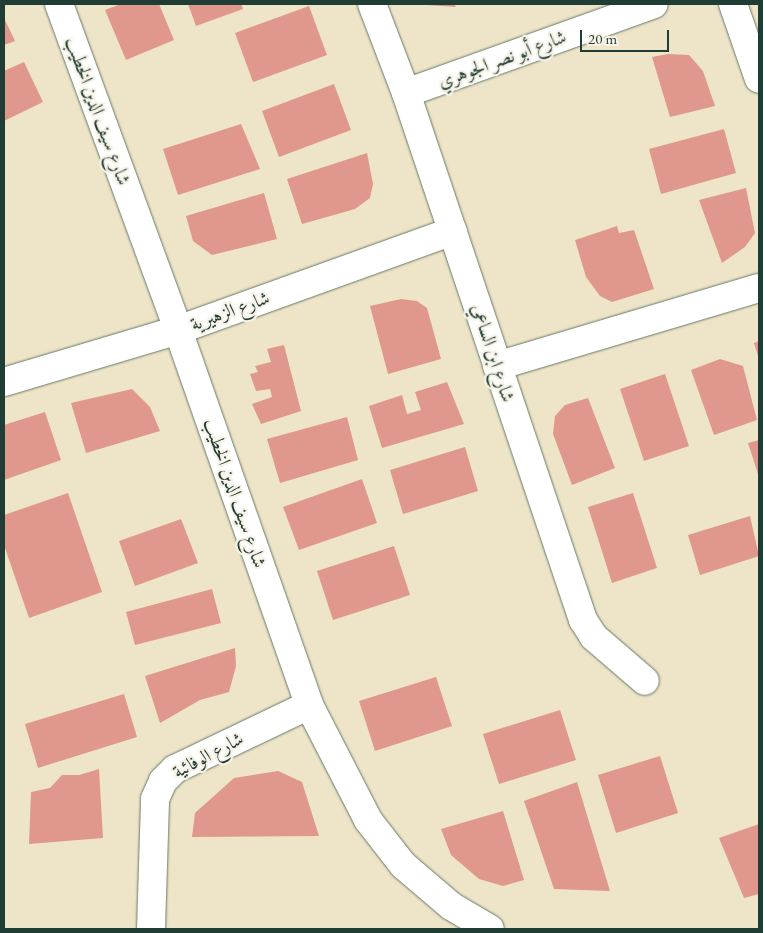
<!DOCTYPE html>
<html>
<head>
<meta charset="utf-8">
<style>
  body { margin:0 }
  #map { position:relative; width:763px; height:933px; overflow:hidden; background:#eee5c8; font-family:"EB Garamond",Amiri,serif }
  div>[style] { position:absolute }
  .building>* { inset:0; background:#df988b }
  .roads { filter:drop-shadow(0 0 1px #677868) drop-shadow(0 0 1px #677868) }
  .minor>* { height:28px; margin:-14px; padding:0 14px; transform-origin:14px; border-radius:14px; background:#fff }
  span { translate:-50% -50%; white-space:nowrap; text-align:center; line-height:1.15; -webkit-text-stroke:4.5px #f7f3e8; paint-order:stroke }
  .street-label { font-size:19px; color:#1f3d34 }
  .frame { position:absolute; inset:0; border:5px solid #1f3d34; pointer-events:none }
  .scale { position:absolute; left:580px; top:30px; width:89px; height:22px; box-sizing:border-box; border:2px solid #1f3d34; border-top:0; padding-left:6px; font-size:15px; line-height:18px; white-space:nowrap; color:#1f3d34; -webkit-text-stroke:4px #f7f3e8; paint-order:stroke }
</style>
</head>
<body>
<div id="map">
  <div class="building">
    <i style="clip-path:polygon(121px 4px,159px 4px,174px 40px,126px 60px,105px 10px)"></i>
    <i style="clip-path:polygon(188px 4px,241px 4px,243px 9px,196px 26px)"></i>
    <i style="clip-path:polygon(427px 4px,454px 4px,456px 7px,427px 5px)"></i>
    <i style="clip-path:polygon(309px 6px,327px 55px,253px 82px,235px 33px)"></i>
    <i style="clip-path:polygon(4px 18px,15px 41px,4px 45px)"></i>
    <i style="clip-path:polygon(668px 54px,689px 55px,703px 71px,715px 106px,670px 117px,652px 57px)"></i>
    <i style="clip-path:polygon(24px 62px,43px 102px,4px 121px,4px 71px)"></i>
    <i style="clip-path:polygon(334px 84px,351px 130px,279px 157px,262px 111px)"></i>
    <i style="clip-path:polygon(241px 124px,260px 169px,178px 195px,163px 149px)"></i>
    <i style="clip-path:polygon(724px 129px,736px 173px,661px 194px,649px 149px)"></i>
    <i style="clip-path:polygon(367px 153px,373px 184px,370px 198px,355px 209px,302px 224px,287px 179px)"></i>
    <i style="clip-path:polygon(746px 188px,755px 233px,745px 247px,722px 263px,699px 200px)"></i>
    <i style="clip-path:polygon(264px 193px,277px 239px,212px 255px,193px 241px,186px 216px)"></i>
    <i style="clip-path:polygon(617px 226px,619px 233px,634px 230px,654px 289px,612px 302px,600px 296px,586px 277px,575px 240px)"></i>
    <i style="clip-path:polygon(401px 299px,417px 301px,427px 308px,441px 359px,388px 374px,370px 306px)"></i>
    <i style="clip-path:polygon(759px 341px,759px 359px,754px 343px)"></i>
    <i style="clip-path:polygon(284px 345px,301px 411px,261px 424px,252px 404px,272px 397px,270px 389px,256px 391px,250px 374px,258px 372px,255px 366px,271px 362px,267px 349px)"></i>
    <i style="clip-path:polygon(720px 359px,743px 366px,757px 420px,714px 435px,691px 370px)"></i>
    <i style="clip-path:polygon(665px 374px,689px 446px,644px 461px,620px 389px)"></i>
    <i style="clip-path:polygon(447px 382px,464px 424px,382px 448px,369px 406px,402px 395px,407px 414px,421px 410px,415px 392px)"></i>
    <i style="clip-path:polygon(132px 389px,150px 407px,160px 431px,86px 453px,71px 403px)"></i>
    <i style="clip-path:polygon(588px 398px,615px 468px,572px 485px,553px 434px,555px 416px,565px 405px)"></i>
    <i style="clip-path:polygon(45px 412px,61px 460px,4px 480px,4px 425px)"></i>
    <i style="clip-path:polygon(347px 417px,358px 460px,280px 483px,267px 439px)"></i>
    <i style="clip-path:polygon(759px 440px,759px 477px,748px 443px)"></i>
    <i style="clip-path:polygon(465px 447px,478px 491px,403px 514px,390px 470px)"></i>
    <i style="clip-path:polygon(362px 479px,377px 523px,299px 550px,283px 507px)"></i>
    <i style="clip-path:polygon(68px 493px,102px 592px,29px 618px,4px 545px,4px 515px)"></i>
    <i style="clip-path:polygon(633px 493px,657px 568px,612px 583px,588px 507px)"></i>
    <i style="clip-path:polygon(750px 516px,759px 556px,700px 575px,688px 535px)"></i>
    <i style="clip-path:polygon(181px 519px,198px 563px,135px 586px,119px 541px)"></i>
    <i style="clip-path:polygon(394px 546px,410px 595px,333px 620px,317px 571px)"></i>
    <i style="clip-path:polygon(212px 589px,221px 623px,135px 645px,126px 612px)"></i>
    <i style="clip-path:polygon(235px 648px,236px 666px,229px 692px,200px 700px,160px 723px,145px 676px)"></i>
    <i style="clip-path:polygon(436px 677px,452px 726px,375px 751px,359px 701px)"></i>
    <i style="clip-path:polygon(124px 694px,137px 737px,38px 768px,25px 724px)"></i>
    <i style="clip-path:polygon(560px 710px,576px 760px,499px 784px,483px 734px)"></i>
    <i style="clip-path:polygon(660px 756px,678px 813px,616px 833px,598px 775px)"></i>
    <i style="clip-path:polygon(99px 769px,103px 838px,29px 844px,31px 792px,50px 788px,62px 775px,79px 775px)"></i>
    <i style="clip-path:polygon(278px 771px,302px 782px,319px 836px,192px 837px,195px 813px,234px 778px)"></i>
    <i style="clip-path:polygon(577px 782px,610px 891px,554px 889px,524px 801px)"></i>
    <i style="clip-path:polygon(503px 811px,524px 880px,503px 886px,479px 879px,451px 855px,441px 829px)"></i>
    <i style="clip-path:polygon(759px 824px,759px 894px,744px 898px,719px 838px)"></i>
  </div>
  <div class="roads">
    <div class="minor">
      <i style="left:59px;top:4px;width:347px;rotate:69.9deg"></i>
      <i style="left:178px;top:330px;width:397px;rotate:70.7deg"></i>
      <i style="left:309px;top:705px;width:129px;rotate:62.8deg"></i>
      <i style="left:368px;top:820px;width:57px;rotate:52.1deg"></i>
      <i style="left:403px;top:865px;width:63px;rotate:40.5deg"></i>
      <i style="left:451px;top:906px;width:45px;rotate:30.5deg"></i>
      <i style="left:372px;top:4px;width:95px;rotate:69.1deg"></i>
      <i style="left:406px;top:93px;width:556px;rotate:71.43deg"></i>
      <i style="left:583px;top:620px;width:20px;rotate:57deg"></i>
      <i style="left:594px;top:637px;width:67px;rotate:40.8deg"></i>
      <i style="left:733px;top:4px;width:79px;rotate:70.9deg"></i>
      <i style="left:406px;top:93px;width:263px;rotate:-19.7deg"></i>
      <i style="left:497px;top:366px;width:273px;rotate:-16.6deg"></i>
      <i style="left:4px;top:382px;width:182px;rotate:-16.6deg"></i>
      <i style="left:178px;top:330px;width:292px;rotate:-19.8deg"></i>
      <i style="left:151px;top:929px;width:130px;rotate:-88.2deg"></i>
      <i style="left:155px;top:799px;width:20px;rotate:-66deg"></i>
      <i style="left:163px;top:781px;width:17px;rotate:-45deg"></i>
      <i style="left:175px;top:769px;width:148px;rotate:-25.5deg"></i>
    </div>
  </div>
  <div class="street-label">
    <span style="left:502px;top:59px;rotate:-20deg">شارع أبو نصر الجوهري</span>
    <span style="left:98px;top:111px;rotate:70deg">شارع سيف الدين الخطيب</span>
    <span style="left:230px;top:311px;rotate:-20deg">شارع الزهيرية</span>
    <span style="left:493px;top:353px;rotate:72deg">شارع ابن الساعي</span>
    <span style="left:235px;top:493px;rotate:71deg">شارع سيف الدين الخطيب</span>
    <span style="left:208px;top:755px;rotate:-28deg">شارع الوفائية</span>
  </div>
  <div class="frame"></div>
  <div class="scale">20 m</div>
</div>
</body>
</html>
